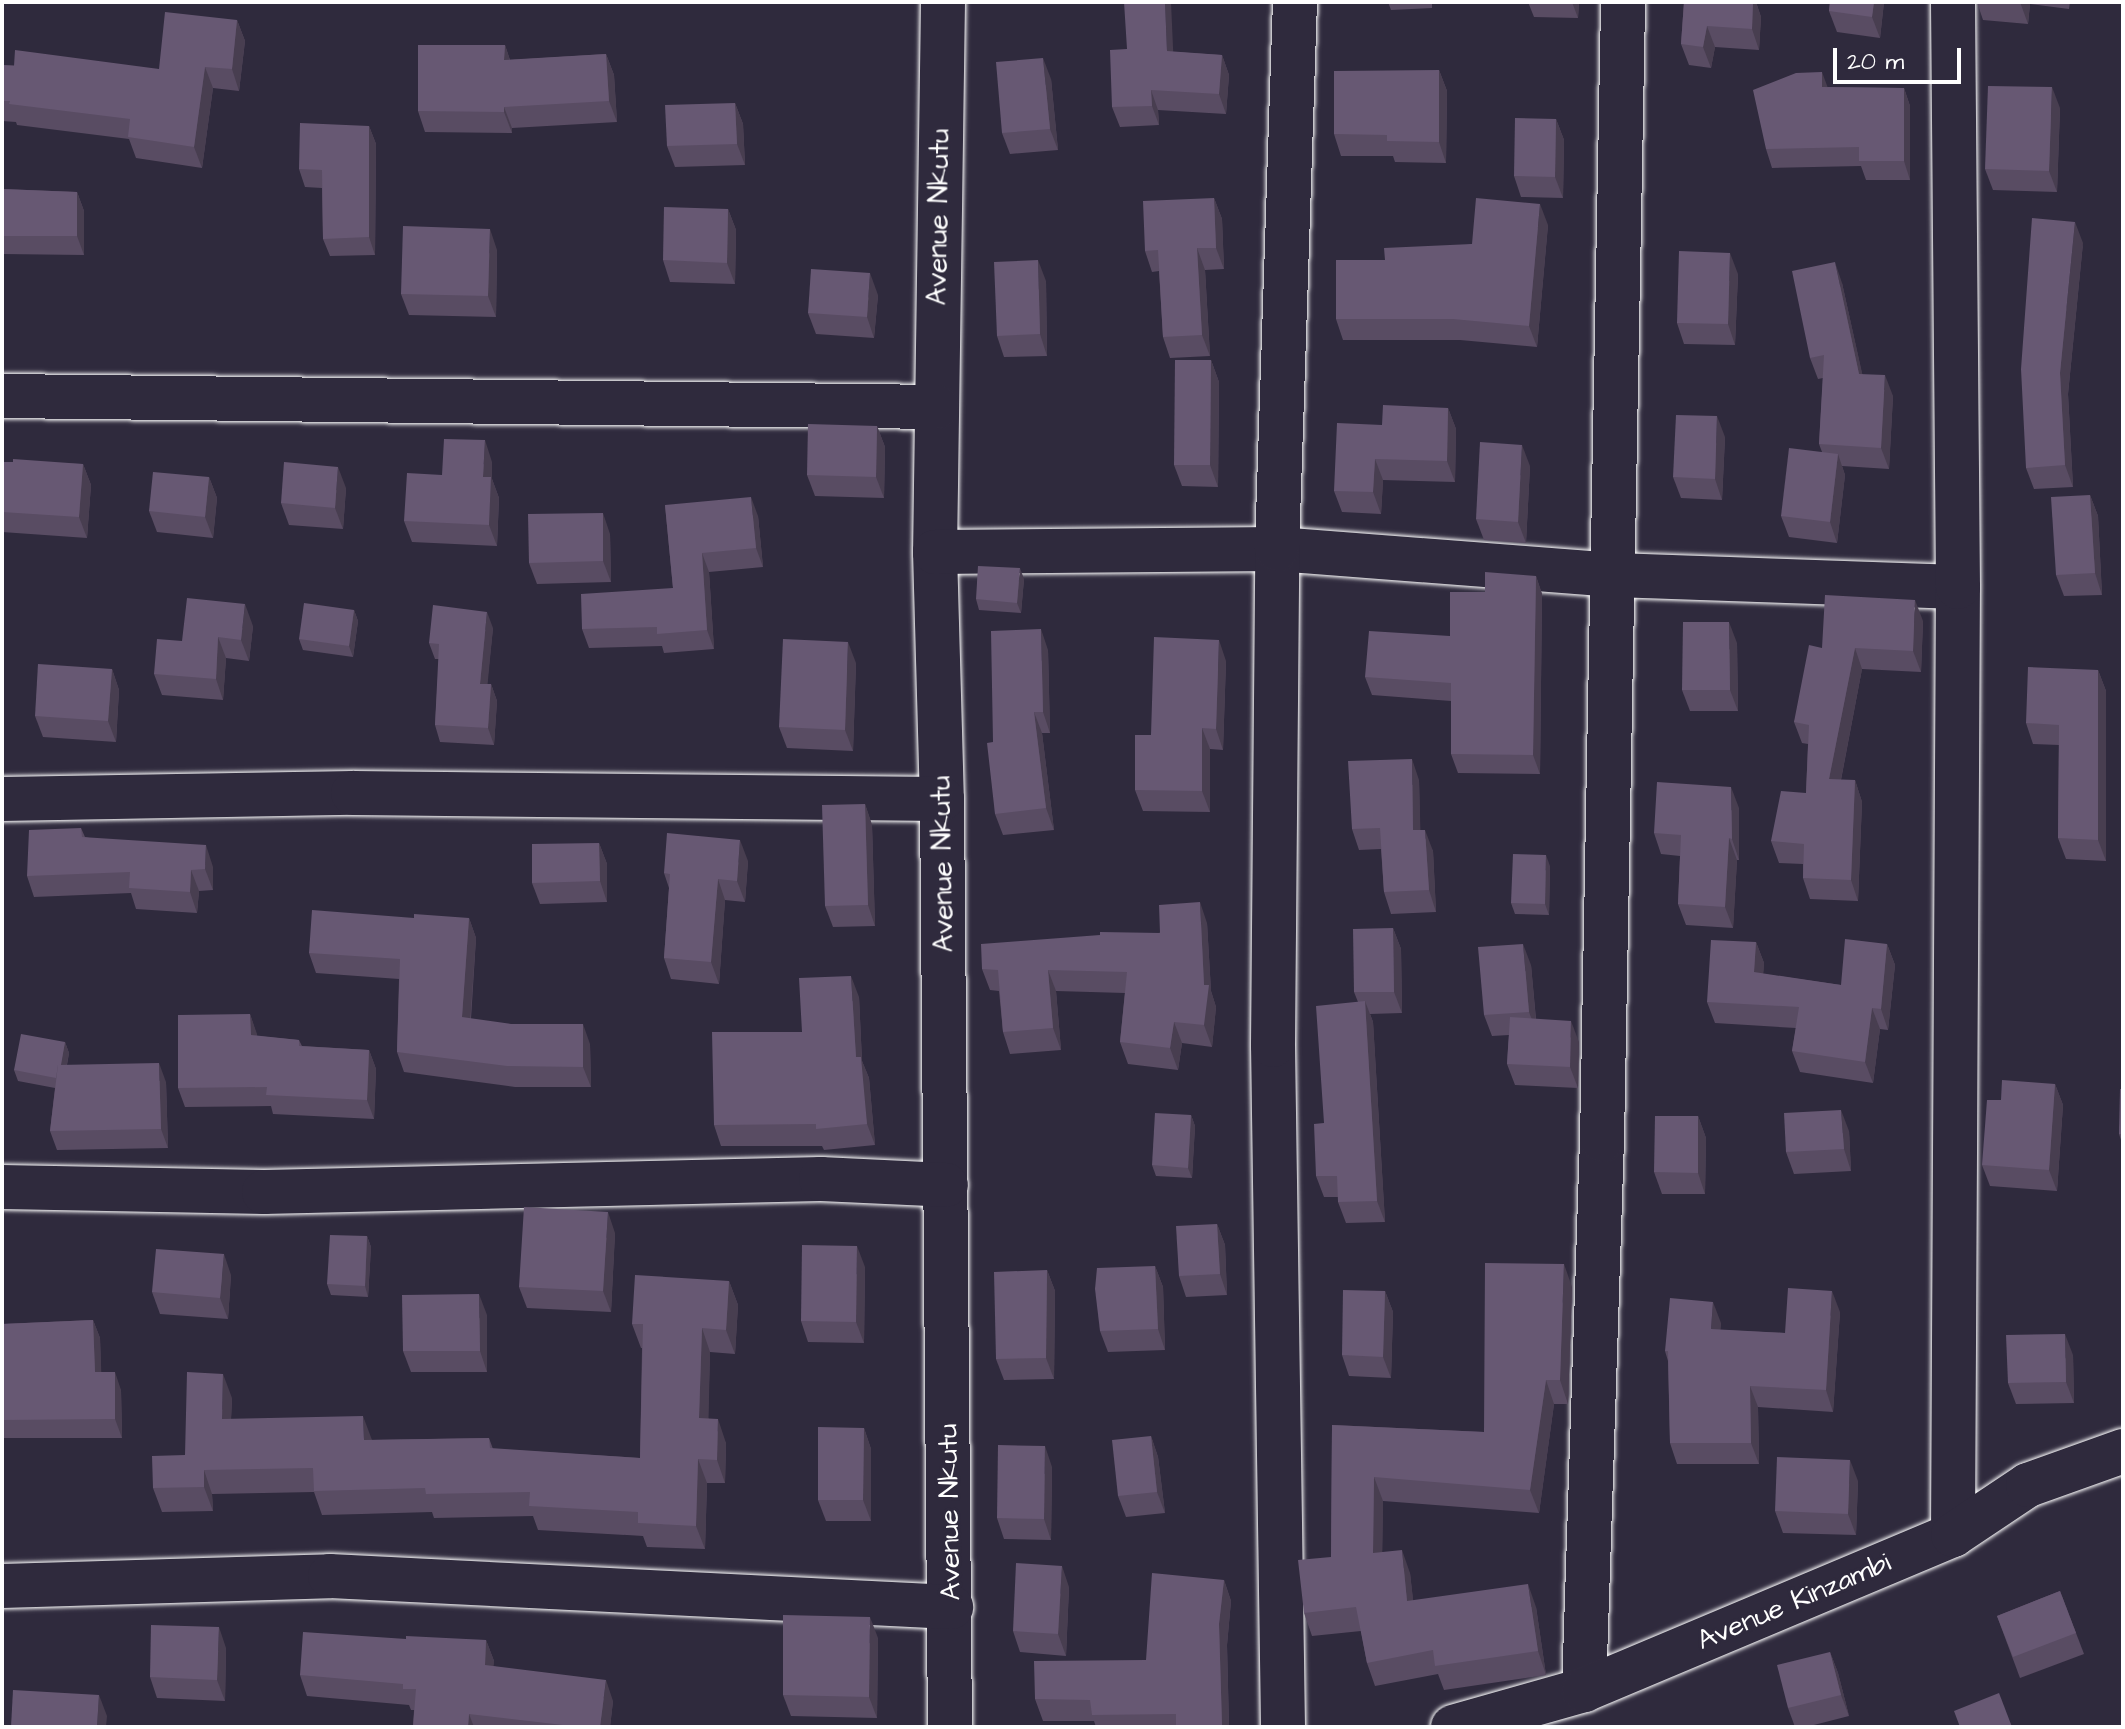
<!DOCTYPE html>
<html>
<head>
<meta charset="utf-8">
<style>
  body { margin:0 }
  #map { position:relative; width:2125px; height:1729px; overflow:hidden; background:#2f2a3d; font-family:"Architects Daughter",sans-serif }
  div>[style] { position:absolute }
  .roads { filter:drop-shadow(0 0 2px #fff) drop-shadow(0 0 2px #fff) }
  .street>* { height:44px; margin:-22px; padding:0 22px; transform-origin:22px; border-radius:22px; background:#2f2a3d }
  .wall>* { inset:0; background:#594c63 }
  .shaded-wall>* { inset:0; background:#483e50 }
  .building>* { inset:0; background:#675873 }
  span { translate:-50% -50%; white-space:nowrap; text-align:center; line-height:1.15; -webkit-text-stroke:6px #2f2a3d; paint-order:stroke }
  .street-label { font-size:28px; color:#fff }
  .frame { position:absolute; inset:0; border:4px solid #fff; pointer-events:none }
  .scale { position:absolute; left:1833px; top:48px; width:128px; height:36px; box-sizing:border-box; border:4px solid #fff; border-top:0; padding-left:10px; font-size:24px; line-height:28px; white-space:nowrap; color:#fff; -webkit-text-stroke:6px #2f2a3d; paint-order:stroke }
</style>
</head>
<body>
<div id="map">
  <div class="roads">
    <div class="street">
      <i style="left:943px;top:2px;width:550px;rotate:90.83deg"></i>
      <i style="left:935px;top:552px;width:247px;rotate:88.4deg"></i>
      <i style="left:942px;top:799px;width:928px;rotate:89.51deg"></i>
      <i style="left:2px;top:396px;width:935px;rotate:0.67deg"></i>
      <i style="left:935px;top:552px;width:342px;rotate:-0.5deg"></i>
      <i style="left:1277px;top:549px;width:339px;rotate:4.4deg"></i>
      <i style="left:1615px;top:575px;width:343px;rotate:2deg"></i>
      <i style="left:2px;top:799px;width:351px;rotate:-1deg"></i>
      <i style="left:353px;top:793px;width:589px;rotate:0.58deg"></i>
      <i style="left:2px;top:1187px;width:262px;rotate:1.1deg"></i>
      <i style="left:264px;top:1192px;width:557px;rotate:-1.34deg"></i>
      <i style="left:821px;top:1179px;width:125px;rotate:2.7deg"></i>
      <i style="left:1953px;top:1535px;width:948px;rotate:-89.7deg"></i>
      <i style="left:1958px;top:587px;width:585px;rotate:-90.49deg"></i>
      <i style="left:2px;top:1586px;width:328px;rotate:-1.7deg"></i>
      <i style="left:330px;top:1576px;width:622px;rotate:2.86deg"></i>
      <i style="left:1584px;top:1690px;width:550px;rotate:-88.13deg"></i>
      <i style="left:1602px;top:1140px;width:1138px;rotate:-88.94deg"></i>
      <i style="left:1283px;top:1727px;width:682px;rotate:-90.84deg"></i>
      <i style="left:1273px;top:1045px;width:496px;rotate:-89.5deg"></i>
      <i style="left:1277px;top:549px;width:547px;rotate:-88.12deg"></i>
      <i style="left:1453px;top:1727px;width:136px;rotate:-15.8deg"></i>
      <i style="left:1584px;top:1690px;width:400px;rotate:-22.8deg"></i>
      <i style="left:1953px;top:1535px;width:90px;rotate:-33.7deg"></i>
      <i style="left:2028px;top:1485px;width:101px;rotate:-19.7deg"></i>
    </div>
  </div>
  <div class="wall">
    <i style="clip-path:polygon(1388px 2px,1432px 2px,1432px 8px,1391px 10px)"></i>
    <i style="clip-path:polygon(1528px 2px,1579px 2px,1578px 18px,1534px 17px)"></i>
    <i style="clip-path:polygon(1684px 2px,1756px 2px,1761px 17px,1759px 50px,1715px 47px,1711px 68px,1689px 65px,1681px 44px)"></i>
    <i style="clip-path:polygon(1830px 2px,1884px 2px,1880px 38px,1837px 32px,1829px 11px)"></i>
    <i style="clip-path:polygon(1977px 2px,2070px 2px,2069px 9px,2030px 4px,2028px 24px,1983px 20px)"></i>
    <i style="clip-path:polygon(237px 20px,245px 41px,239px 91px,213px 88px,202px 168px,136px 158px,129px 139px,17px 125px,16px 122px,2px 121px,2px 65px,159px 69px)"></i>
    <i style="clip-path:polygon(505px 45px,510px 60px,606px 54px,614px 75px,617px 122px,512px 128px,512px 133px,425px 132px,418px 111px)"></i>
    <i style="clip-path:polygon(1127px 49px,1222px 55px,1229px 75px,1226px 114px,1158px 110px,1159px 125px,1120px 127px,1112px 107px)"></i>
    <i style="clip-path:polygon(1439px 70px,1447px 91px,1446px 163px,1395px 162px,1393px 156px,1341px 156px,1334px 134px)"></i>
    <i style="clip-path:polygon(1051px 79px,1058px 150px,1010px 154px,1002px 133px)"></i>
    <i style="clip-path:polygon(1827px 87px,1904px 88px,1910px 106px,1910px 180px,1866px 180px,1861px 166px,1772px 168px,1766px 149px)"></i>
    <i style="clip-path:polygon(735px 103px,743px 124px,745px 165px,675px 167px,667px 146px)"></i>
    <i style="clip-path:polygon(2060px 108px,2057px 192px,1993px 190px,1985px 169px)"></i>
    <i style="clip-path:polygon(1556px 119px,1564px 140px,1563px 198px,1521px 197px,1514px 176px)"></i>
    <i style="clip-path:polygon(369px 126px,376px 144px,375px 255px,330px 256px,323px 239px,322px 188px,305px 187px,299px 169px)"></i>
    <i style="clip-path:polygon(2px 189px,77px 192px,84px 211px,84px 255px,2px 254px)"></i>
    <i style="clip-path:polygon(1214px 198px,1222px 219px,1224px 269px,1205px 270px,1210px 356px,1170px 358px,1163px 337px,1159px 271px,1152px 272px,1145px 251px)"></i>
    <i style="clip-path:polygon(728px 209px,736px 230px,735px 284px,670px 282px,663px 260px)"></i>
    <i style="clip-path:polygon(1548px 225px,1537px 347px,1460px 340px,1343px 340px,1336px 319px,1385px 260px,1472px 244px)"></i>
    <i style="clip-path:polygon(2083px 243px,2068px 394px,2073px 487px,2034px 489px,2026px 468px)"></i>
    <i style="clip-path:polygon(497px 250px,496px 317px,409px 315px,401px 294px)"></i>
    <i style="clip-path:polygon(1738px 274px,1735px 345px,1684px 344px,1677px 323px)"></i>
    <i style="clip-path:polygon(1046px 281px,1047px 356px,1004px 357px,997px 336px)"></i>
    <i style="clip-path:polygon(1842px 283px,1862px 374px,1893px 396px,1889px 469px,1842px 466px,1845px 475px,1837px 543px,1789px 537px,1781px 516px,1822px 452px,1819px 444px,1823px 378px,1818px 379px,1810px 358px)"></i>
    <i style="clip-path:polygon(878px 295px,874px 338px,816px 334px,808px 313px)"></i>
    <i style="clip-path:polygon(1211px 360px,1219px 382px,1218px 487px,1182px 486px,1174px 465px)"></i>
    <i style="clip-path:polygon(1448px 408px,1456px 429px,1455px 482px,1383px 480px,1381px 514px,1342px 512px,1334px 491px,1382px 425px)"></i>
    <i style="clip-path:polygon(877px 426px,885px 447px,884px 498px,815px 496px,807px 475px)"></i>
    <i style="clip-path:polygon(1725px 437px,1722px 500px,1681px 498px,1673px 477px)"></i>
    <i style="clip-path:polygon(2px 462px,83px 464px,91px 485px,87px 538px,2px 532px)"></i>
    <i style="clip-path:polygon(492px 462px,492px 479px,499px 498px,497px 546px,412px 542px,404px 521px,442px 475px)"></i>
    <i style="clip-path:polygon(1530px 466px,1526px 543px,1484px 540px,1476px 519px)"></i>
    <i style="clip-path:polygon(209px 477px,217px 498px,213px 538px,157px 532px,149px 511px)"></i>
    <i style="clip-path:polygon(346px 488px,343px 529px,289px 525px,281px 503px)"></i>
    <i style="clip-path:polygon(2090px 495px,2098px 516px,2102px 595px,2064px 596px,2056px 575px)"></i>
    <i style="clip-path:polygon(665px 505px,758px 516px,763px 567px,709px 572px,714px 649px,664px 653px,662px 646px,589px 648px,582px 629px,673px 588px)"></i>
    <i style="clip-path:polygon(610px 534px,611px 582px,537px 584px,529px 563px)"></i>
    <i style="clip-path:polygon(1536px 576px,1542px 594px,1540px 774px,1458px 773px,1451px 754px,1451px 701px,1372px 695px,1365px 677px,1450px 636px,1485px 592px)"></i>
    <i style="clip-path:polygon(1024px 579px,1021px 613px,979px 610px,976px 599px)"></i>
    <i style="clip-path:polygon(354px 610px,358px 621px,353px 657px,303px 650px,299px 639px)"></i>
    <i style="clip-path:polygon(1923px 621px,1921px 672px,1862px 669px,1841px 780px,1855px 780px,1862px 802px,1858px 901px,1810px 899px,1803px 878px,1803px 864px,1779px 863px,1771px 841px,1806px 793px,1808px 744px,1802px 743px,1794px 722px,1822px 648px)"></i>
    <i style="clip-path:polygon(253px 626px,249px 661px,226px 658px,223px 700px,162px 695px,154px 674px,182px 641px)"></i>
    <i style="clip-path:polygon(493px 628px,487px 684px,491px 684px,497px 701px,494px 745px,440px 742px,435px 725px,439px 659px,435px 659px,429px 643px)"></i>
    <i style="clip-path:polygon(1737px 643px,1738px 711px,1690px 711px,1682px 690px)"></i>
    <i style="clip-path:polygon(1048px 650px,1050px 733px,1042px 733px,1054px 830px,1003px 835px,995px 814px,993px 742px)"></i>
    <i style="clip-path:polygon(1226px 661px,1223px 750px,1210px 749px,1210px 812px,1143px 811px,1135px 790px,1151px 735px)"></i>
    <i style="clip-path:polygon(856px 663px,853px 751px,787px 748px,779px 727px)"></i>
    <i style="clip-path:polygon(112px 669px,119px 690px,116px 742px,43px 737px,35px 716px)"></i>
    <i style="clip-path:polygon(2098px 670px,2106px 691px,2106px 861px,2066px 859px,2058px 838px,2059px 745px,2033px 744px,2026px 723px)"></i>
    <i style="clip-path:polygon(1419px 780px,1420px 830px,1433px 851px,1436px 912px,1391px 914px,1384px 892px,1381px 849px,1359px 850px,1352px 829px)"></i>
    <i style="clip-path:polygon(865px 804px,872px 825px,875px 926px,833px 927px,825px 906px)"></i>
    <i style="clip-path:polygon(1739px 808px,1739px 860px,1737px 860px,1733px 928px,1686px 925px,1678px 904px,1680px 856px,1661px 854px,1654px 833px)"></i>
    <i style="clip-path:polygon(81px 828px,85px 837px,213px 867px,213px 890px,199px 891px,197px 913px,136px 909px,131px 893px,34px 897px,27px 876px)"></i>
    <i style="clip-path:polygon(599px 843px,607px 864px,607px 902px,540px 904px,532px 883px)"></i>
    <i style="clip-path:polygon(748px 861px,745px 902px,725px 900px,719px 984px,671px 979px,664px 958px,669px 888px,664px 873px)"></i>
    <i style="clip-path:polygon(1550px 866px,1549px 915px,1515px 914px,1511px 903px)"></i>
    <i style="clip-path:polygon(414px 918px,469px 918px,476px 938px,471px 1019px,590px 1044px,591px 1087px,515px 1087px,404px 1072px,397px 1052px,399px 979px,316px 973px,309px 953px)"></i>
    <i style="clip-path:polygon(1207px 923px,1211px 991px,1216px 1007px,1212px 1047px,1182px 1043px,1178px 1070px,1128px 1064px,1120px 1042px,1125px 993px,1056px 991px,1061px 1050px,1010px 1054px,1003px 1032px,999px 991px,990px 990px,982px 969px)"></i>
    <i style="clip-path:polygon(1393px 928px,1401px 949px,1402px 1013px,1370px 1014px,1373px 1022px,1385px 1222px,1346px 1223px,1338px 1202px,1338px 1197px,1324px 1197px,1316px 1176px,1324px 1123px,1358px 1002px,1354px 992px)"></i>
    <i style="clip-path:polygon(1756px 942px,1764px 963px,1763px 974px,1841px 985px,1887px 944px,1895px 965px,1888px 1030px,1880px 1029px,1873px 1083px,1800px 1072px,1792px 1051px,1796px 1028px,1715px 1023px,1707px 1002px)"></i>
    <i style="clip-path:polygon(1531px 965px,1536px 1019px,1579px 1042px,1578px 1088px,1515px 1085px,1507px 1064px,1509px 1035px,1492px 1036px,1484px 1015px)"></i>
    <i style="clip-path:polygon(859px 997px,862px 1061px,869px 1078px,875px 1145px,824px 1150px,822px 1146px,721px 1146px,714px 1125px,802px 1032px)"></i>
    <i style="clip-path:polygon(250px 1014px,257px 1036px,299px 1040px,302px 1046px,369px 1050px,376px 1069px,374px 1119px,273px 1114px,271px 1106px,185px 1107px,178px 1088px)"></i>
    <i style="clip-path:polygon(65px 1042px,69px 1053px,67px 1065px,166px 1082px,168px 1148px,57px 1150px,50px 1131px,55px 1088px,18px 1081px,14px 1070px)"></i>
    <i style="clip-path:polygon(2055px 1084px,2063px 1105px,2057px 1191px,1990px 1186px,1982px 1165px,2001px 1100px)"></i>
    <i style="clip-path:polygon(2123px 1089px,2123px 1146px,2119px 1134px)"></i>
    <i style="clip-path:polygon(1191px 1115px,1195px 1126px,1192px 1178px,1156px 1176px,1152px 1165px)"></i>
    <i style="clip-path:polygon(1698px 1116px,1706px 1138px,1705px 1194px,1662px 1194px,1654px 1172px)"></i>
    <i style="clip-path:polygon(1849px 1131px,1851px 1171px,1794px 1174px,1786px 1152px)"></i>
    <i style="clip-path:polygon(1217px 1224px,1225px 1245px,1227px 1295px,1186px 1297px,1179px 1276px)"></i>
    <i style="clip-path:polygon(615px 1233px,611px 1312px,527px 1308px,519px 1287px)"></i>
    <i style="clip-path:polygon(367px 1236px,371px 1247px,368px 1297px,331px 1295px,327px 1284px)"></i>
    <i style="clip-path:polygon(1155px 1266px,1163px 1287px,1165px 1350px,1108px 1352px,1100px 1331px)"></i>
    <i style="clip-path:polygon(865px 1267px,864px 1343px,808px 1342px,801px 1321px)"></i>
    <i style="clip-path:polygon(1047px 1270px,1055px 1291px,1054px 1379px,1004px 1380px,996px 1359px)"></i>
    <i style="clip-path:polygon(231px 1275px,228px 1319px,160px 1314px,152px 1292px)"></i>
    <i style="clip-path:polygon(729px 1281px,738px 1305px,735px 1354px,710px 1352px,708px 1418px,726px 1443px,725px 1483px,707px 1483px,705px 1549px,647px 1547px,643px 1536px,538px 1530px,533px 1516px,434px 1518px,432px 1512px,322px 1515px,314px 1492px,212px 1494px,213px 1511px,162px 1512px,153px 1488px,185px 1455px,232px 1398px,231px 1419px,372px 1440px,489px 1438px,493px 1449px,640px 1458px,642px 1348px,641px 1348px,632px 1324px)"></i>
    <i style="clip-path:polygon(1572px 1287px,1568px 1404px,1554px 1404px,1539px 1513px,1383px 1501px,1382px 1552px,1410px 1573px,1413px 1601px,1536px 1607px,1546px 1675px,1444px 1690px,1438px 1674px,1375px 1686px,1367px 1663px,1361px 1631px,1312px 1636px,1304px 1613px,1331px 1557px,1332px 1425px,1484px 1432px)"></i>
    <i style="clip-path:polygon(1385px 1291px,1393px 1312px,1391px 1378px,1349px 1376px,1342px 1355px)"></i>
    <i style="clip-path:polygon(1840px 1312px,1833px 1412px,1758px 1407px,1759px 1464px,1677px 1464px,1670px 1443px,1668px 1361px,1665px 1351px,1721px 1323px,1720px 1330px,1785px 1333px)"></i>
    <i style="clip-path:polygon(487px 1315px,487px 1372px,411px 1372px,403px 1351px)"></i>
    <i style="clip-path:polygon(93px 1320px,100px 1338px,101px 1372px,121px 1390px,122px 1438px,4px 1438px,2px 1433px,2px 1324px)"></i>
    <i style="clip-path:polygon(2073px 1355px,2074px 1403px,2016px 1404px,2008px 1383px)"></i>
    <i style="clip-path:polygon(864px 1428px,871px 1449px,871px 1521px,826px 1521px,818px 1500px)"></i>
    <i style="clip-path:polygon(1151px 1436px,1158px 1457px,1165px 1513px,1126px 1517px,1118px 1496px)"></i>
    <i style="clip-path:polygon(1052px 1467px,1051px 1540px,1004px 1539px,997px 1518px)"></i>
    <i style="clip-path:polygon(1858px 1481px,1856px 1535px,1783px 1533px,1775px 1511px)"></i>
    <i style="clip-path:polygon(1224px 1580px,1231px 1601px,1227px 1645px,1229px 1727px,1096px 1727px,1094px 1721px,1043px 1721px,1035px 1699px,1146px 1660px)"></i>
    <i style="clip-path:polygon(1069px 1587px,1066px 1656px,1020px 1652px,1013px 1631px)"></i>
    <i style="clip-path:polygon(2060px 1591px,2084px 1654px,2020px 1678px,1997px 1616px)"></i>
    <i style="clip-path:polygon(878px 1638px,877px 1718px,791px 1716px,783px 1695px)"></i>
    <i style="clip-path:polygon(406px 1639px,486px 1640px,494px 1661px,493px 1666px,613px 1701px,610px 1727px,413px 1727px,414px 1710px,411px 1710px,409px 1705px,307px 1696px,300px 1675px)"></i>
    <i style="clip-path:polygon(226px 1648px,225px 1701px,157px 1698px,150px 1677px)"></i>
    <i style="clip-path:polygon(1830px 1652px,1838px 1673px,1849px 1716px,1806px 1727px,1795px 1727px,1788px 1708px)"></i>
  </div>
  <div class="shaded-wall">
    <i style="clip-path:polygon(1165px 2px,1171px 2px,1174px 70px,1167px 51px)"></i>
    <i style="clip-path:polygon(1572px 2px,1579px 2px,1578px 18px)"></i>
    <i style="clip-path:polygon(1753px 2px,1756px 2px,1761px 17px,1759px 50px,1752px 29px)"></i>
    <i style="clip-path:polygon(1874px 2px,1884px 2px,1880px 38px,1872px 17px)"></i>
    <i style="clip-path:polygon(2020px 2px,2029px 2px,2030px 4px,2028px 24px)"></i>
    <i style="clip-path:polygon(237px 20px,245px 41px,239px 91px,232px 69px)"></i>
    <i style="clip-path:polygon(1707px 26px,1715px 47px,1711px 68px,1703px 47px)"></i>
    <i style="clip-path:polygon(505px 45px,512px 66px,504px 60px)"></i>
    <i style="clip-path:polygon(606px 54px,614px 75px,617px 122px,609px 101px)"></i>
    <i style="clip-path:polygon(1222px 55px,1229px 75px,1226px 114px,1219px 94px)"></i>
    <i style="clip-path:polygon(1043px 58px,1051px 79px,1058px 150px,1050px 129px)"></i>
    <i style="clip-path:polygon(205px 67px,213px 88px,202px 168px,194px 147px)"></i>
    <i style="clip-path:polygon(1439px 70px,1447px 91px,1446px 163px,1439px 142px)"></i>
    <i style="clip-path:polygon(1822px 72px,1829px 91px,1822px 87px)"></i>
    <i style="clip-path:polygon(2052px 87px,2060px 108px,2057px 192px,2049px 171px)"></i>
    <i style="clip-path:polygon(1904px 88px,1910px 106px,1910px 180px,1904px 161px)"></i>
    <i style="clip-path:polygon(1151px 90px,1158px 110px,1159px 125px,1152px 106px)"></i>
    <i style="clip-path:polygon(735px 103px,743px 124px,745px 165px,737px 144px)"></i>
    <i style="clip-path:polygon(504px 107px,512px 128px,512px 133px,504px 112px)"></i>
    <i style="clip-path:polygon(1556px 119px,1564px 140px,1563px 198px,1555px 177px)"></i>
    <i style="clip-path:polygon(369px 126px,376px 144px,375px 255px,369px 237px)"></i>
    <i style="clip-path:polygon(77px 192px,84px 211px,84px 255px,77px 236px)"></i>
    <i style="clip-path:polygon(1214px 198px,1222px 219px,1224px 269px,1216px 248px)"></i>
    <i style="clip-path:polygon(1540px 204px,1548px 225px,1537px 347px,1529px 326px)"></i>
    <i style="clip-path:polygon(728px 209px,736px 230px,735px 284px,727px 263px)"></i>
    <i style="clip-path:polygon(2075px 222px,2083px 243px,2068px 394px,2073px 487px,2065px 465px,2060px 373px)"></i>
    <i style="clip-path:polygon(490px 229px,497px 250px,496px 317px,488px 296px)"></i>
    <i style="clip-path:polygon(1197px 248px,1205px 270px,1210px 356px,1202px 335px)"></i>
    <i style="clip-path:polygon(1730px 253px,1738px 274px,1735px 345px,1728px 324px)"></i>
    <i style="clip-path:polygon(1038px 260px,1046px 281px,1047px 356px,1040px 334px)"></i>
    <i style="clip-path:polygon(1835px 262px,1842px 283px,1867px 395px,1859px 374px)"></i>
    <i style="clip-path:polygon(870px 273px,878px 295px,874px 338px,867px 317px)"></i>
    <i style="clip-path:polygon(1211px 360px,1219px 382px,1218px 487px,1210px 465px)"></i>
    <i style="clip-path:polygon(1885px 375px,1893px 396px,1889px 469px,1881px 448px)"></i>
    <i style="clip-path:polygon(1448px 408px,1456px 429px,1455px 482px,1447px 461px)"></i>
    <i style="clip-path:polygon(1717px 416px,1725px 437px,1722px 500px,1715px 479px)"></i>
    <i style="clip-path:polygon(877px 426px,885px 447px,884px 498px,876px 477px)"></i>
    <i style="clip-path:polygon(485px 440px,492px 462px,492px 479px,499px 498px,497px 546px,489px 525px,483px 477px)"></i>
    <i style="clip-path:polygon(1522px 445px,1530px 466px,1526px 543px,1518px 522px)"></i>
    <i style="clip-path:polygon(1838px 454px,1845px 475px,1837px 543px,1830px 522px)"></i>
    <i style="clip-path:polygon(1375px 459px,1383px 480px,1381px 514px,1373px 492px)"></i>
    <i style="clip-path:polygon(83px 464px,91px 485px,87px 538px,79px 517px)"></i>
    <i style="clip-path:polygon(338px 467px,346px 488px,343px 529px,335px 508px)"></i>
    <i style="clip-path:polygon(209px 477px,217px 498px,213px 538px,205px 517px)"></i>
    <i style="clip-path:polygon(2090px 495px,2098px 516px,2102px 595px,2095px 573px)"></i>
    <i style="clip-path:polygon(751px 497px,758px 516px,763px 567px,756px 548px)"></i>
    <i style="clip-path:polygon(603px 513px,610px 534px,611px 582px,603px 561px)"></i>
    <i style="clip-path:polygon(702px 553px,709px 572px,714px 649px,707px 630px)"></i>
    <i style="clip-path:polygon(1020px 568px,1024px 579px,1021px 613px,1017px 603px)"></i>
    <i style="clip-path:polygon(1536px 576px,1542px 594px,1540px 774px,1533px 755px)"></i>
    <i style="clip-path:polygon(1915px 600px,1923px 621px,1921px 672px,1913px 651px)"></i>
    <i style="clip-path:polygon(245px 604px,253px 626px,249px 661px,241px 640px)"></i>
    <i style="clip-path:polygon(354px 610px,358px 621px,353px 657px,349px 646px)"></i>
    <i style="clip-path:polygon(487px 612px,493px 628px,486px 700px,480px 684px)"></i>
    <i style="clip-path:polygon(1729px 622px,1737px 643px,1738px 711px,1730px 690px)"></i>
    <i style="clip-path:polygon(1041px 629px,1048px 650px,1050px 733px,1043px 712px)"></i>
    <i style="clip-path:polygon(218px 637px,226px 658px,223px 700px,216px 679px)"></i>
    <i style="clip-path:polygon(1219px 640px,1226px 661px,1223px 750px,1216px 729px)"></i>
    <i style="clip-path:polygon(848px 642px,856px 663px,853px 751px,845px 730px)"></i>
    <i style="clip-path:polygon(1855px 648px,1862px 669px,1837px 800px,1829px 779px)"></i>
    <i style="clip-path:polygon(112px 669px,119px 690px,116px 742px,108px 721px)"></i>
    <i style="clip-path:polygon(2098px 670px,2106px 691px,2106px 861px,2098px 840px)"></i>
    <i style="clip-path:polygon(491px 684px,497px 701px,494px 745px,488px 728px)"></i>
    <i style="clip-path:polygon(1034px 712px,1042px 733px,1054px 830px,1046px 808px)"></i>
    <i style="clip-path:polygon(1202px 728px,1210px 749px,1210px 812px,1202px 791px)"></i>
    <i style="clip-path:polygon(1412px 759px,1419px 780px,1421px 851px,1413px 830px)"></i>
    <i style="clip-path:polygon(1855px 780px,1862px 802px,1858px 901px,1851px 880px)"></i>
    <i style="clip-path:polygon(1731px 787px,1739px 808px,1739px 860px,1732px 839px)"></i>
    <i style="clip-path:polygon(865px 804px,872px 825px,875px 926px,868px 905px)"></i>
    <i style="clip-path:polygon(1425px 830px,1433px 851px,1436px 912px,1429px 890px)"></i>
    <i style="clip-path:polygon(1729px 838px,1737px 860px,1733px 928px,1725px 907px)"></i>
    <i style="clip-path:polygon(740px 840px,748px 861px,745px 902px,737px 881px)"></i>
    <i style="clip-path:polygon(599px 843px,607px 864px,607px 902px,600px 881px)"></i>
    <i style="clip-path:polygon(206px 845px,213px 867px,213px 890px,205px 869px)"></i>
    <i style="clip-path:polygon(1546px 855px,1550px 866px,1549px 915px,1545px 904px)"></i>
    <i style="clip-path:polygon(191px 870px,199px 891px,197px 913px,190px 892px)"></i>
    <i style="clip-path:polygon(718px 879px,725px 900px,719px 984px,711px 962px)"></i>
    <i style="clip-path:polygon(1200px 902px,1207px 923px,1211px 991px,1216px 1007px,1212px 1047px,1204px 1025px,1204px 985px)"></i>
    <i style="clip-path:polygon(469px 918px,476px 938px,469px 1038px,462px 1017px)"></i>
    <i style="clip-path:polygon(1393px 928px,1401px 949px,1402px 1013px,1394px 992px)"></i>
    <i style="clip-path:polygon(1756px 942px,1764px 963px,1762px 993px,1754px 972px)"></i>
    <i style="clip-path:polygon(1523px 944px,1531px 965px,1537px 1033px,1529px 1012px)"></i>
    <i style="clip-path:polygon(1887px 944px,1895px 965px,1888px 1030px,1881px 1009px)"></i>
    <i style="clip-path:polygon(1048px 970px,1056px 991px,1061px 1050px,1053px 1028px)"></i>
    <i style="clip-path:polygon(851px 976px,859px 997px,862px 1061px,869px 1078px,875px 1145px,867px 1124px,856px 1057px)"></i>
    <i style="clip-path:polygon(1365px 1001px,1373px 1022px,1385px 1222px,1377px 1201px)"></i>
    <i style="clip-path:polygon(1872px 1008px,1880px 1029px,1873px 1083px,1865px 1062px)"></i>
    <i style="clip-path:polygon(250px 1014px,257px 1034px,258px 1054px,251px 1035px)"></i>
    <i style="clip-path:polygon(1571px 1021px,1579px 1042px,1578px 1088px,1570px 1067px)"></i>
    <i style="clip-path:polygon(1174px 1022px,1182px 1043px,1178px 1070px,1170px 1048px)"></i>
    <i style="clip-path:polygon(583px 1024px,590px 1044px,591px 1087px,583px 1067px)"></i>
    <i style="clip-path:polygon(65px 1042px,69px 1053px,62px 1089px,58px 1079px)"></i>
    <i style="clip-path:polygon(369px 1050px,376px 1069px,374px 1119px,367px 1100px)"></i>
    <i style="clip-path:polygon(159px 1063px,166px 1082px,168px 1148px,161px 1129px)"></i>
    <i style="clip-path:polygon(2055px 1084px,2063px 1105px,2057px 1191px,2049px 1170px)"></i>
    <i style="clip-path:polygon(1841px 1110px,1849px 1131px,1851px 1171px,1844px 1149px)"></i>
    <i style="clip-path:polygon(1191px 1115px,1195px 1126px,1192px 1178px,1188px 1168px)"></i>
    <i style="clip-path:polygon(1698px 1116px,1706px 1138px,1705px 1194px,1698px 1173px)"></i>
    <i style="clip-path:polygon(608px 1212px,615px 1233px,611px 1312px,603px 1291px)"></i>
    <i style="clip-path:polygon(1217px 1224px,1225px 1245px,1227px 1295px,1220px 1274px)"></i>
    <i style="clip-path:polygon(367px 1236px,371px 1247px,368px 1297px,365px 1286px)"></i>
    <i style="clip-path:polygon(857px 1246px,865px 1267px,864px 1343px,856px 1322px)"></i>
    <i style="clip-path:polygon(224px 1254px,231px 1275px,228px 1319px,220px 1298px)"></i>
    <i style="clip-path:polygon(1564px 1264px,1572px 1287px,1568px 1404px,1560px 1380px)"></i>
    <i style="clip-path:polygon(1155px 1266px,1163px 1287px,1165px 1350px,1158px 1329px)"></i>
    <i style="clip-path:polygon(1047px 1270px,1055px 1291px,1054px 1379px,1046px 1358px)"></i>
    <i style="clip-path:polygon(729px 1281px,738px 1305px,735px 1354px,726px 1330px)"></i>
    <i style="clip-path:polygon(1385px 1291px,1393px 1312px,1391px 1378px,1383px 1357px)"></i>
    <i style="clip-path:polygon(1832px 1291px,1840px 1312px,1833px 1412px,1826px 1390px)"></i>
    <i style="clip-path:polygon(479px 1294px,487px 1315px,487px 1372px,480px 1351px)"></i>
    <i style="clip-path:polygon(1713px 1302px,1721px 1323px,1719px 1350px,1711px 1329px)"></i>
    <i style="clip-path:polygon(93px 1320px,100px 1338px,102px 1391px,95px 1372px)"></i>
    <i style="clip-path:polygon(702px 1328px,710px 1352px,708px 1442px,699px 1418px)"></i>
    <i style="clip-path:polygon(2065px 1334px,2073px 1355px,2074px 1403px,2066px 1382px)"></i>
    <i style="clip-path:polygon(115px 1372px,121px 1390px,122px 1438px,115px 1419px)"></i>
    <i style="clip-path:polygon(223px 1374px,232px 1398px,230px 1443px,222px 1419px)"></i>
    <i style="clip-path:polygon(1546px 1380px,1554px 1404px,1539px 1513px,1530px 1490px)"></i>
    <i style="clip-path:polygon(1750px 1386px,1758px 1407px,1759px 1464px,1751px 1443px)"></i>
    <i style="clip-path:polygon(363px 1416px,372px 1440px,364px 1440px)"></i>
    <i style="clip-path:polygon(718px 1419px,726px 1443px,725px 1483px,717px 1460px)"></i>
    <i style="clip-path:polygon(864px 1428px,871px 1449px,871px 1521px,863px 1500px)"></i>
    <i style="clip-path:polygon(1151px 1436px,1158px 1457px,1165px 1513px,1157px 1492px)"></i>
    <i style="clip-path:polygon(1045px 1446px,1052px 1467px,1051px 1540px,1044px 1519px)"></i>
    <i style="clip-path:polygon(698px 1459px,707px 1483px,705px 1549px,696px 1526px)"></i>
    <i style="clip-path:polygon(1850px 1460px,1858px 1481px,1856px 1535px,1848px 1514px)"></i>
    <i style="clip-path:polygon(204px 1470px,212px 1494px,213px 1511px,204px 1487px)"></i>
    <i style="clip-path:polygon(1374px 1477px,1383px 1501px,1382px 1576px,1373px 1553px)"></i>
    <i style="clip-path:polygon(1402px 1550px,1410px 1573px,1416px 1625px,1407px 1601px)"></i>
    <i style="clip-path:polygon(1062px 1566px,1069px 1587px,1066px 1656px,1058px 1634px)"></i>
    <i style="clip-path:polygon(1224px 1580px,1231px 1601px,1227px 1645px,1229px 1727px,1223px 1727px,1222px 1725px,1219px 1624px)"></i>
    <i style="clip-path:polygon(1528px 1584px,1536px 1607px,1546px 1675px,1538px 1651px)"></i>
    <i style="clip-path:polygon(870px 1617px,878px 1638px,877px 1718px,869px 1697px)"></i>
    <i style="clip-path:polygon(219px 1627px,226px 1648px,225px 1701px,217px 1680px)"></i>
    <i style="clip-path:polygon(486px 1640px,494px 1661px,492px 1686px,485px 1665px)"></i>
    <i style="clip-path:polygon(1830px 1652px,1838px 1673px,1849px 1716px,1841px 1695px)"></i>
    <i style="clip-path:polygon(606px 1680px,613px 1701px,610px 1727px,600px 1727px)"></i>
    <i style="clip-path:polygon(99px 1695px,107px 1716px,106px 1727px,97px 1727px)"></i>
    <i style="clip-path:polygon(469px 1714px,474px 1727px,468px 1727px)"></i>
  </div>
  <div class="building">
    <i style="clip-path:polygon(1124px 2px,1165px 2px,1167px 51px,1222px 55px,1219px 94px,1151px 90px,1152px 106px,1112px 107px,1110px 50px,1127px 49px)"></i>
    <i style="clip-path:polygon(1684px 2px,1753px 2px,1752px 29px,1707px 26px,1703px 47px,1681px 44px)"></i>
    <i style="clip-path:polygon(1830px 2px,1874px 2px,1872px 17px,1829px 11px)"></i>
    <i style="clip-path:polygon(165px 12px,237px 20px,232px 69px,205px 67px,194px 147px,128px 137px,130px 119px,9px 104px,10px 101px,2px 101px,2px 65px,14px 66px,15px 50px,159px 69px)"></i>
    <i style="clip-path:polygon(418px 45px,505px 45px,504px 60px,606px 54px,609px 101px,504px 107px,504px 112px,418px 111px)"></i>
    <i style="clip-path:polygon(1043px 58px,1050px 129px,1002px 133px,996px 62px)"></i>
    <i style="clip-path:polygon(1439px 70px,1439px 142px,1387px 141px,1387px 135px,1334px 134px,1334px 71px)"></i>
    <i style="clip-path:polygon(1822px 72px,1822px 87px,1904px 88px,1904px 161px,1859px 161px,1859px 147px,1766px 149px,1753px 90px,1796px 73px)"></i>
    <i style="clip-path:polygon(1988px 86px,2052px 87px,2049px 171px,1985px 169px)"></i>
    <i style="clip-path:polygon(735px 103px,737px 144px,667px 146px,665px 105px)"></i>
    <i style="clip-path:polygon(1515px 118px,1556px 119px,1555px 177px,1514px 176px)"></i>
    <i style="clip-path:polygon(300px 123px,369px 126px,369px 237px,323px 239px,322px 170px,299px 169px)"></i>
    <i style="clip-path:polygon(2px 189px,77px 192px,77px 236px,2px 236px)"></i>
    <i style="clip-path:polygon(1214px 198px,1216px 248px,1197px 248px,1202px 335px,1163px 337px,1158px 250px,1145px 251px,1143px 201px)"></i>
    <i style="clip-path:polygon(1476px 198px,1540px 204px,1529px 326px,1453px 319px,1336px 319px,1336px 260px,1385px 260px,1384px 248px,1472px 244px)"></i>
    <i style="clip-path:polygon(664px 207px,728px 209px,727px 263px,663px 260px)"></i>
    <i style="clip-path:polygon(2032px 218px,2075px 222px,2060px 373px,2065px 465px,2026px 468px,2021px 369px)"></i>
    <i style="clip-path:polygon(403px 226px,490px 229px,488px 296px,401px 294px)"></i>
    <i style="clip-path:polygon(1679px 251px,1730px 253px,1728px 324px,1677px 323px)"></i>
    <i style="clip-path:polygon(1038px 260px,1040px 334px,997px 336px,994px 262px)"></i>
    <i style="clip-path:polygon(1835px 262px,1859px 374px,1885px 375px,1881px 448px,1819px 444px,1824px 355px,1810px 358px,1792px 271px)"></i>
    <i style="clip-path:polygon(811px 269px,870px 273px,867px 317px,808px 313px)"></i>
    <i style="clip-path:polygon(1175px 360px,1211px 360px,1210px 465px,1174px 465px)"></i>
    <i style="clip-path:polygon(1383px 405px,1448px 408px,1447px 461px,1375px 459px,1373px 492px,1334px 491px,1337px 423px,1382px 425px)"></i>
    <i style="clip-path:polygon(1676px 415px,1717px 416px,1715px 479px,1673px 477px)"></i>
    <i style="clip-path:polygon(808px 424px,877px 426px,876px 477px,807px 475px)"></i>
    <i style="clip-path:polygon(444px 439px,485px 440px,483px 477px,491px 477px,489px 525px,404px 521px,407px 473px,442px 475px)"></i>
    <i style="clip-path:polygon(1480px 442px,1522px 445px,1518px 522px,1476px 519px)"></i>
    <i style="clip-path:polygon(1789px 448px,1838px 454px,1830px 522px,1781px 516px)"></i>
    <i style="clip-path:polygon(13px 459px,83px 464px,79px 517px,2px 512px,2px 462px,13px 462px)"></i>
    <i style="clip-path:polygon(284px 462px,338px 467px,335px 508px,281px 503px)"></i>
    <i style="clip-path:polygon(153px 472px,209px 477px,205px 517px,149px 511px)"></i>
    <i style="clip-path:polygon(2090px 495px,2095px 573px,2056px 575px,2051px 497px)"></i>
    <i style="clip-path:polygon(751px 497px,756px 548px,702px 553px,707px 630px,657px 634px,657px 627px,582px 629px,581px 594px,673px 588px,665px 505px)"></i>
    <i style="clip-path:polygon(603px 513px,603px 561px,529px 563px,528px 514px)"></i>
    <i style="clip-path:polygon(978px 566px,1020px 568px,1017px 603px,976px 599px)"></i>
    <i style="clip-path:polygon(1485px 572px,1536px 576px,1533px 755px,1451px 754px,1451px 683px,1365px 677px,1369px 631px,1450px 636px,1450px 592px,1485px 592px)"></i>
    <i style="clip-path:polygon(1825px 595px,1915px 600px,1913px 651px,1855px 648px,1829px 779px,1855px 780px,1851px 880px,1803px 878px,1804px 844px,1771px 841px,1781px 791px,1806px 793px,1809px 725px,1794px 722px,1809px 645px,1822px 648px)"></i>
    <i style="clip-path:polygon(187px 598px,245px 604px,241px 640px,218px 637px,216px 679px,154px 674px,157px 639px,182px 641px)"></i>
    <i style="clip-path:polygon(304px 603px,354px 610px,349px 646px,299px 639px)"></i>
    <i style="clip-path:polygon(433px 605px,487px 612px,480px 684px,491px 684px,488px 728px,435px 725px,439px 644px,429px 643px)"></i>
    <i style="clip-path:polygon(1683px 622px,1729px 622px,1730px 690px,1682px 690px)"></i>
    <i style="clip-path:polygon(1041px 629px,1043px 712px,1034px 712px,1046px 808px,995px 814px,987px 743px,993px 742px,991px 631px)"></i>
    <i style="clip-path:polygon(1154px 637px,1219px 640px,1216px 729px,1202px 728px,1202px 791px,1135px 790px,1135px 735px,1151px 735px)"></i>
    <i style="clip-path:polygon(783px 639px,848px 642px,845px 730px,779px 727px)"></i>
    <i style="clip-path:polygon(38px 664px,112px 669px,108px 721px,35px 716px)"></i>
    <i style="clip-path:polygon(2028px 667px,2098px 670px,2098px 840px,2058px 838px,2059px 725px,2026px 723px)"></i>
    <i style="clip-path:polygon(1412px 759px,1413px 830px,1425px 830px,1429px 890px,1384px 892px,1380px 828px,1352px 829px,1348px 761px)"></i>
    <i style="clip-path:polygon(1657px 782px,1731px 787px,1732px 839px,1729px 838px,1725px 907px,1678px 904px,1681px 835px,1654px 833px)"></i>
    <i style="clip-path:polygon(865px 804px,868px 905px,825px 906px,822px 805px)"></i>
    <i style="clip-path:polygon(81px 828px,82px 837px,206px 845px,205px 869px,191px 870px,190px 892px,129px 888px,130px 872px,27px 876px,29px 830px)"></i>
    <i style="clip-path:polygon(667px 833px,740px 840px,737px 881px,718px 879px,711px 962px,664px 958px,670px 874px,664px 873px)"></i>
    <i style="clip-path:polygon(599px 843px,600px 881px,532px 883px,532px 844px)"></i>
    <i style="clip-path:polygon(1513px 854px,1546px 855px,1545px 904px,1511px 903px)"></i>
    <i style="clip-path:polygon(1200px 902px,1204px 985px,1209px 985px,1204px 1025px,1174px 1022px,1170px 1048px,1120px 1042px,1127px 972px,1048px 970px,1053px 1028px,1003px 1032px,998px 970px,982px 969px,981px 944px,1100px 935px,1100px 932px,1160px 933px,1159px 905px)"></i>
    <i style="clip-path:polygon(312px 910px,414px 918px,414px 914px,469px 918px,462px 1017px,511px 1024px,583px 1024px,583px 1067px,507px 1066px,397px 1052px,400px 959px,309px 953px)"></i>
    <i style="clip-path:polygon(1393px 928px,1394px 992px,1354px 992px,1353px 929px)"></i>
    <i style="clip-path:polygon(1845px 939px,1887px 944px,1881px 1009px,1872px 1008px,1865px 1062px,1792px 1051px,1799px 1007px,1707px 1002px,1711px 940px,1756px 942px,1754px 972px,1841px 985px)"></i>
    <i style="clip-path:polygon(1523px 944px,1529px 1012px,1484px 1015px,1478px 947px)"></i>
    <i style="clip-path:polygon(851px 976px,856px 1057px,861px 1057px,867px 1124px,816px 1129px,816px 1124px,714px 1125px,712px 1032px,802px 1032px,799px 978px)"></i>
    <i style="clip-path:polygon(1365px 1001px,1377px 1201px,1338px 1202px,1337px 1176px,1316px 1176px,1314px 1124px,1324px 1123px,1316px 1006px)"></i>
    <i style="clip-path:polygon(250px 1014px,251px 1035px,299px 1040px,299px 1046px,369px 1050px,367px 1100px,266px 1095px,267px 1087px,178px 1088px,178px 1015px)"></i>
    <i style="clip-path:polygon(1510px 1017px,1571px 1021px,1570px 1067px,1507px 1064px)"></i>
    <i style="clip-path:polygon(21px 1034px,65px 1042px,61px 1065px,58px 1065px,56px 1078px,14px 1070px)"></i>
    <i style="clip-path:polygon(159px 1063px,161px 1129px,50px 1131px,58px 1065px)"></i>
    <i style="clip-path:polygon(2002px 1080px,2055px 1084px,2049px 1170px,1982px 1165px,1987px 1100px,2001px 1100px)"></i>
    <i style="clip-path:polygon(2120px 1089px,2123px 1089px,2123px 1134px,2119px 1134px)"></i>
    <i style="clip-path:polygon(1841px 1110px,1844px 1149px,1786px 1152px,1784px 1113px)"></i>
    <i style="clip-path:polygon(1155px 1113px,1191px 1115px,1188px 1168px,1152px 1165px)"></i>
    <i style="clip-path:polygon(1655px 1116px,1698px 1116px,1698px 1173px,1654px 1172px)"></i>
    <i style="clip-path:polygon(524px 1207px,608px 1212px,603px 1291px,519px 1287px)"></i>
    <i style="clip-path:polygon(1217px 1224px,1220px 1274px,1179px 1276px,1176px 1226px)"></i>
    <i style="clip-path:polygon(330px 1235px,367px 1236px,365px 1286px,327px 1284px)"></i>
    <i style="clip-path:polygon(802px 1245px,857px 1246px,856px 1322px,801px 1321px)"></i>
    <i style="clip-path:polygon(156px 1249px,224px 1254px,220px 1298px,152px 1292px)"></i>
    <i style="clip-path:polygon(1485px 1263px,1564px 1264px,1560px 1380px,1546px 1380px,1530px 1490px,1374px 1477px,1373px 1553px,1402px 1550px,1407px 1601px,1528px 1584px,1538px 1651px,1435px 1666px,1433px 1650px,1367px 1663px,1356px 1607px,1304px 1613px,1298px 1560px,1331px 1557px,1332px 1425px,1484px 1432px)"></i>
    <i style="clip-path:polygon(1155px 1266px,1158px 1329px,1100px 1331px,1095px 1289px,1097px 1268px)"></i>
    <i style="clip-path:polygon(1047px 1270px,1046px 1358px,996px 1359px,994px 1272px)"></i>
    <i style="clip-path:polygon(635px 1275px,729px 1281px,726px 1330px,702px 1328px,699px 1418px,718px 1419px,717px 1460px,698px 1459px,696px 1526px,638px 1523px,638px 1512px,529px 1506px,530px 1492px,426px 1494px,425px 1488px,314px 1491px,313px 1468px,204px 1470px,204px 1487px,153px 1488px,152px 1456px,185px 1455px,187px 1372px,223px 1374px,222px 1419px,363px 1416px,364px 1440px,489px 1438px,490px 1448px,640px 1458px,643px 1324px,632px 1324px)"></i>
    <i style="clip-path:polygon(1788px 1288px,1832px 1291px,1826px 1390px,1750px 1386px,1751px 1443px,1670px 1443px,1668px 1351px,1665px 1351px,1670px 1298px,1713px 1302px,1711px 1329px,1785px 1333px)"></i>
    <i style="clip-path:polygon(1343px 1290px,1385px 1291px,1383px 1357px,1342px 1355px)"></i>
    <i style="clip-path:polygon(479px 1294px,480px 1351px,403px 1351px,402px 1295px)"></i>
    <i style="clip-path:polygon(93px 1320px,95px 1372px,115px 1372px,115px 1419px,2px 1420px,2px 1324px)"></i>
    <i style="clip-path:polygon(2065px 1334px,2066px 1382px,2008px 1383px,2006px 1335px)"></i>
    <i style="clip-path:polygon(818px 1427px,864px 1428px,863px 1500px,818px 1500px)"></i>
    <i style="clip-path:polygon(1151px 1436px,1157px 1492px,1118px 1496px,1112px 1440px)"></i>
    <i style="clip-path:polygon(998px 1445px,1045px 1446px,1044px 1519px,997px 1518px)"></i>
    <i style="clip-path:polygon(1777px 1457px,1850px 1460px,1848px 1514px,1775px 1511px)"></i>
    <i style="clip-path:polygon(1016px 1563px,1062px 1566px,1058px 1634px,1013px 1631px)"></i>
    <i style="clip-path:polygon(1152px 1573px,1224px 1580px,1219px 1624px,1222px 1725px,1176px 1727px,1176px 1714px,1092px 1715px,1090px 1700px,1035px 1699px,1034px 1661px,1146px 1660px)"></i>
    <i style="clip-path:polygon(2060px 1591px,2076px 1633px,2013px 1657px,1997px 1616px)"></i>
    <i style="clip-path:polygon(783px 1615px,870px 1617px,869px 1697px,783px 1695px)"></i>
    <i style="clip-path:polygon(151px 1625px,219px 1627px,217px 1680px,150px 1677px)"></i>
    <i style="clip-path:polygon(303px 1632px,406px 1639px,406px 1636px,486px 1640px,485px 1665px,606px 1680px,600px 1727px,580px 1727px,469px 1714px,468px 1727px,413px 1727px,416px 1689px,403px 1689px,403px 1684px,300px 1675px)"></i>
    <i style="clip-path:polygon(1830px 1652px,1841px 1695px,1788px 1708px,1777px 1665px)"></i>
    <i style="clip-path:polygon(13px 1690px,99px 1695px,97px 1727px,11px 1727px)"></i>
    <i style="clip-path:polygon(1999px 1693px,2012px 1727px,1960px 1727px,1954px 1711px)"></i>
  </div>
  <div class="street-label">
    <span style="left:939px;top:217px;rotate:-89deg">Avenue Nkutu</span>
    <span style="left:943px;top:864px;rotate:-91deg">Avenue Nkutu</span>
    <span style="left:950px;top:1512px;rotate:-91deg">Avenue Nkutu</span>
    <span style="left:1794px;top:1602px;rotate:-23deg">Avenue Kinzambi</span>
  </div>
  <div class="frame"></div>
  <div class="scale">20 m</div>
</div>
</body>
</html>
